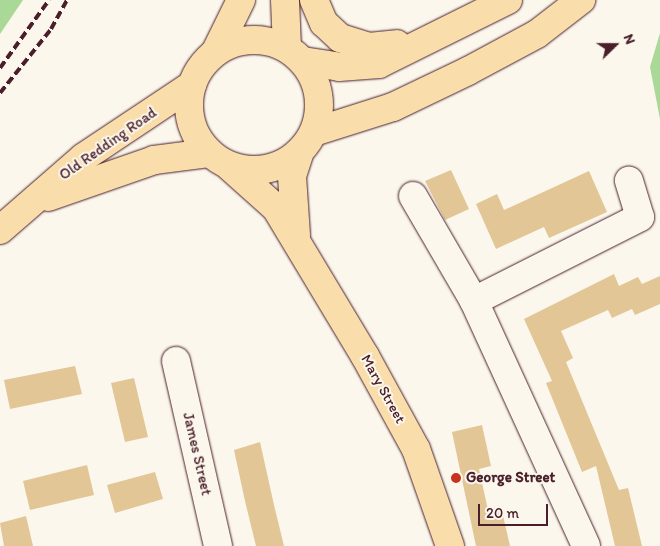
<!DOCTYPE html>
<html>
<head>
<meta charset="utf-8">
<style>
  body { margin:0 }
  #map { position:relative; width:660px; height:546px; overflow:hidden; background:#fbf7ec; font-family:Itim,sans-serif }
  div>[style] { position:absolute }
  .green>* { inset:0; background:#aad897 }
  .building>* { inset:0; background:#e2c696 }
  .roads { filter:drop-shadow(0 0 1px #4a1f2b) drop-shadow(0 0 1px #4a1f2b) }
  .minor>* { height:28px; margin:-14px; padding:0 14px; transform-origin:14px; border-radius:14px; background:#fbf7ec }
  .major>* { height:28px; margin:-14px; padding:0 14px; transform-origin:14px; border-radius:14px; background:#f9ddab }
  .major>.ring { margin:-14px; padding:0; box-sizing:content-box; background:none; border:28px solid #f9ddab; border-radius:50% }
  .rail>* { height:4px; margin-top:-2px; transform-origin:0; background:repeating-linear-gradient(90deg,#4a1f2b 0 8px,transparent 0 12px) }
  .dots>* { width:14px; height:14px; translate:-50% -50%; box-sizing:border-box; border:2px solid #fbf7ec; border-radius:50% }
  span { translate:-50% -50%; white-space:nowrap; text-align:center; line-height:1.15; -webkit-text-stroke:4px #fbf7ec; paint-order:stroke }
  .street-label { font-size:15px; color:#4a1f2b }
  .poi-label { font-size:15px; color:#4a1f2b; font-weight:700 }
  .left { translate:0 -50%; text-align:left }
  .north { position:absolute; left:590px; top:20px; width:50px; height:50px; -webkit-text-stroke:4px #fbf7ec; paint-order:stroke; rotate:68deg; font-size:14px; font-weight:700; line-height:20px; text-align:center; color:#4a1f2b }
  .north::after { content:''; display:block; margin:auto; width:18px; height:22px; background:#4a1f2b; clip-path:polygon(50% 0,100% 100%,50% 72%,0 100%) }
  .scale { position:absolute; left:478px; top:504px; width:70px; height:22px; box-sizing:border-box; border:2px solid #4a1f2b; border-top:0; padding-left:6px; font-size:15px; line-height:18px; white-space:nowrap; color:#4a1f2b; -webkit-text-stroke:4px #fbf7ec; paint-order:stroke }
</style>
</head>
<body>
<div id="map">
  <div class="green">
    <i style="clip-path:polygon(0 0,23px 0,0 34px)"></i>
    <i style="clip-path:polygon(660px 33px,660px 119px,650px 67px)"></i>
  </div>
  <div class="building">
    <i style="clip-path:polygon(451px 170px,469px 209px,445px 220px,425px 181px)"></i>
    <i style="clip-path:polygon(589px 171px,607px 212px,549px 238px,544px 227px,496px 249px,476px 204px,497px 194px,504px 210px)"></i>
    <i style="clip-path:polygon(614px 274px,619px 286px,638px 277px,642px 284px,660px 276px,660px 304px,635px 315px,632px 309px,612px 318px,608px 310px,561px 331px,573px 358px,566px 362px,619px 490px,628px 488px,642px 546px,615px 546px,596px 466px,582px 472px,546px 383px,552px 381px,524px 319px)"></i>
    <i style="clip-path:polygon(75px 366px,82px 394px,10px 409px,4px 380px)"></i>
    <i style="clip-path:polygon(134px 378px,148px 437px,125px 442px,111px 383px)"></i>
    <i style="clip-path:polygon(482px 425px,491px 466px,479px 469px,488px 510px,501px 507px,510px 546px,476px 546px,452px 432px)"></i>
    <i style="clip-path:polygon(260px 442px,274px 505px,284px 546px,256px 546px,245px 501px,234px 450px)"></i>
    <i style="clip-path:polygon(87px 465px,94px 495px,30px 510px,23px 481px)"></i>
    <i style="clip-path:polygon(155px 472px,163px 499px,115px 513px,107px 485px)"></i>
    <i style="clip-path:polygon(26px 516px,33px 546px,4px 546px,0 523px)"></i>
  </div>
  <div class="roads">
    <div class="minor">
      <i style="left:413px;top:196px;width:121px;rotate:59.8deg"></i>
      <i style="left:474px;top:301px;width:269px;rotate:65.4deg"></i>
      <i style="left:474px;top:301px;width:186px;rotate:-26.8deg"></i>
      <i style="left:640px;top:217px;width:38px;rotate:-107deg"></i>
      <i style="left:176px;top:361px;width:190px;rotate:77.2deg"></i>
    </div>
    <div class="major">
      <i style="left:285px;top:0;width:48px;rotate:87.6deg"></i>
      <i style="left:314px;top:0;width:25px;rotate:67deg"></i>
      <i style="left:324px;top:23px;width:22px;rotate:43deg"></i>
      <i style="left:340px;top:38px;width:30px;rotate:17deg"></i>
      <i style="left:369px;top:47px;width:28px;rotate:-6deg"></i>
      <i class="ring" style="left:189px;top:40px;width:102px;height:102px"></i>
      <i style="left:216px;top:51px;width:57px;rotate:-63.9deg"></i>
      <i style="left:303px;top:61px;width:36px;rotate:9deg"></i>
      <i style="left:339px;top:67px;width:40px;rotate:-4.3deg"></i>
      <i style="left:379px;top:64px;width:144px;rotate:-26.4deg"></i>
      <i style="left:314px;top:132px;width:83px;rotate:-17.6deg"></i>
      <i style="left:393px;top:107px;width:83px;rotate:-25.6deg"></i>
      <i style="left:468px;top:71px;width:78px;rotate:-28.2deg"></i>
      <i style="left:537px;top:34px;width:56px;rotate:-37.7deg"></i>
      <i style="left:229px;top:166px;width:63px;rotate:41.8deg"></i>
      <i style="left:276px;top:208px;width:173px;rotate:59deg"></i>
      <i style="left:365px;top:356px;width:106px;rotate:61.3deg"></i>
      <i style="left:416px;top:449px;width:103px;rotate:70.7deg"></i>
      <i style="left:48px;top:197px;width:112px;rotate:-19.2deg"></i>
      <i style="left:154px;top:160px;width:55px;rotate:-7.3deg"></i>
      <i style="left:0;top:230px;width:111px;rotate:-41deg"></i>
      <i style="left:84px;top:157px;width:130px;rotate:-33.7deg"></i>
      <i style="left:296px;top:235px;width:59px;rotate:-93.9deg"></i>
      <i style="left:292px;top:176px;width:25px;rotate:-72deg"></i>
    </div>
  </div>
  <div class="rail">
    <i style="left:0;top:68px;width:84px;rotate:-54.2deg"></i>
    <i style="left:0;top:93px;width:82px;rotate:-51.4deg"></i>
    <i style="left:51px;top:29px;width:33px;rotate:-61deg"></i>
  </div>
  <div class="dots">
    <i style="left:456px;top:478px;background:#c8321e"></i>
  </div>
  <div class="street-label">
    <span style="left:108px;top:144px;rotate:-35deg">Old Redding Road</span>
    <span style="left:383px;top:389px;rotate:61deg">Mary Street</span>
    <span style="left:197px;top:454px;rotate:77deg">James Street</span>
  </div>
  <div class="poi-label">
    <span class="left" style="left:466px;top:478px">George Street</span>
  </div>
  <div class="north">N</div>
  <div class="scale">20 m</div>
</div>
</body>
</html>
